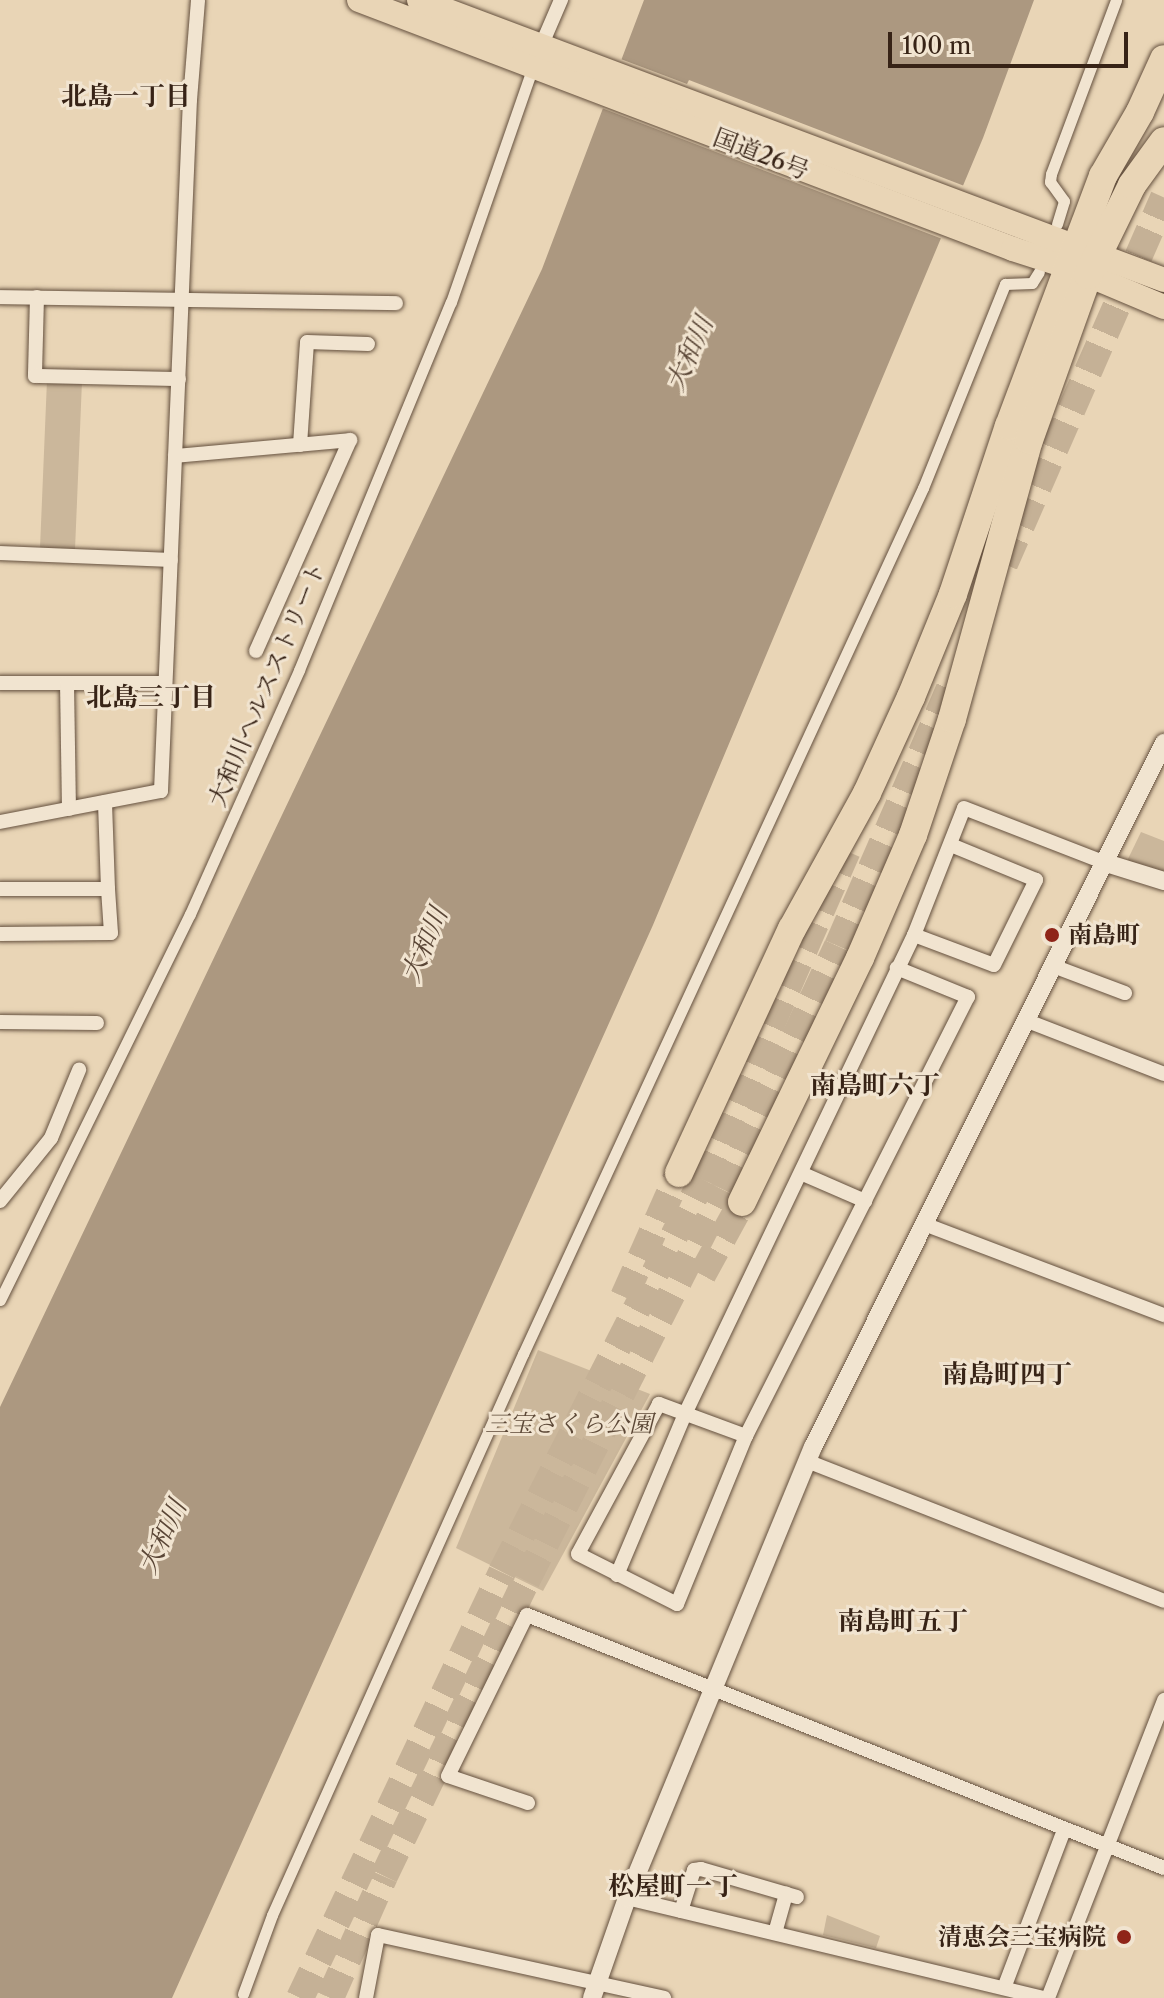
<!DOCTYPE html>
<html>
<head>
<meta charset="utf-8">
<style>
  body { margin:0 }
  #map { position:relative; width:1164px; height:1998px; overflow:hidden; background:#e9d5b6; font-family:"Libre Caslon Text","Noto Serif JP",serif }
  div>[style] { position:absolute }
  .green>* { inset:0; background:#cbb79b }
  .water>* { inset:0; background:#ac9880 }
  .pier>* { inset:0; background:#e9d5b6 }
  .motorway-tunnel>* { height:28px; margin-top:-14px; transform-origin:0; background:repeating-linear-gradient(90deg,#c5b196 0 28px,transparent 0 42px) }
  .roads { filter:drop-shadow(0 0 2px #64503e) drop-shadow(0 0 2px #64503e) }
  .pedestrian>* { height:11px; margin:-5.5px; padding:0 5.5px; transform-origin:5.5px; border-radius:5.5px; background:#f1e4d0 }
  .minor>* { height:14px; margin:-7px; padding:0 7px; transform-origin:7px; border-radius:7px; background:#f1e4d0 }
  .tertiary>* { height:18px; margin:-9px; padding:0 9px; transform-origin:9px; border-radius:9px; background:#f1e4d0 }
  .trunk>* { height:24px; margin:-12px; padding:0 12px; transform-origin:12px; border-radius:12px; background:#e9d5b6 }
  .motorway>* { height:28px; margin:-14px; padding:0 14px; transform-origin:14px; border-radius:14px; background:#e9d5b6 }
  .dots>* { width:22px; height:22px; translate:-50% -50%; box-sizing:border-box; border:4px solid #f1e4d0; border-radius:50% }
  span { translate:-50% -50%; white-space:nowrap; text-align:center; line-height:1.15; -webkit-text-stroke:6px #f1e4d0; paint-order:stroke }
  .street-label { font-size:24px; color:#372316 }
  .poi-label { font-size:24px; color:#372316; font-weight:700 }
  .left { translate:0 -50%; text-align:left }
  .right { translate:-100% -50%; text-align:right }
  .park-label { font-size:24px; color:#5c4837; font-style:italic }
  .neighbourhood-label { font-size:26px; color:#372316; font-weight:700 }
  .water-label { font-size:26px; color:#5a4636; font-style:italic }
  .scale { position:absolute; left:888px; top:32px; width:240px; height:36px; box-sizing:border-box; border:4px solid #372316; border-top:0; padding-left:10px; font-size:24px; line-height:28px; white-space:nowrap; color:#372316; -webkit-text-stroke:6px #f1e4d0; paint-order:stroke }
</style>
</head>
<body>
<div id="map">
  <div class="green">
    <i style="clip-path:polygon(47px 380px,82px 381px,75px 550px,40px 548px)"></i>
    <i style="clip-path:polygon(1141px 832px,1164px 841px,1164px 873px,1127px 861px)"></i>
    <i style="clip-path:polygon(538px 1350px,650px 1394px,543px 1591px,456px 1548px)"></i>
    <i style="clip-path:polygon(827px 1915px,880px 1936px,876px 1948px,823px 1935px)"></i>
  </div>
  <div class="water">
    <i style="clip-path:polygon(644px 0,1034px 0,983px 138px,653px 925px,172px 1998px,0 1998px,0 1407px,542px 269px)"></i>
  </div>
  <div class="pier">
    <i style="clip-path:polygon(618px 58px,687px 84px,689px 80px,967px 187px,945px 240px,599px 107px)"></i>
  </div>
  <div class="motorway-tunnel">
    <i style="left:1004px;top:564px;width:400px;rotate:-66.4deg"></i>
    <i style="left:702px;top:1275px;width:83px;rotate:-61.3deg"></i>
    <i style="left:624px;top:1297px;width:136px;rotate:-66.1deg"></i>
    <i style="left:300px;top:1998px;width:471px;rotate:-64.6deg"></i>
    <i style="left:502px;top:1572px;width:441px;rotate:-62.9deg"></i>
    <i style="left:703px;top:1180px;width:359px;rotate:-66.4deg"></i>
    <i style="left:330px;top:1998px;width:133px;rotate:-66.1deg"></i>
    <i style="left:384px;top:1876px;width:327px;rotate:-64.3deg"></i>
    <i style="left:526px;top:1581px;width:438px;rotate:-63.1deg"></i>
    <i style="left:724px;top:1190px;width:269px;rotate:-65deg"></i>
    <i style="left:838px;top:946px;width:291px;rotate:-66.5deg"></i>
  </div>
  <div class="roads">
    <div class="pedestrian">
      <i style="left:1057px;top:224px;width:24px;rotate:-73deg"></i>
      <i style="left:1064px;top:201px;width:24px;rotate:-126deg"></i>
      <i style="left:1050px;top:182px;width:8px;rotate:-83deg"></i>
      <i style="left:1051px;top:174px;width:186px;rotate:-69.5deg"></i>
      <i style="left:0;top:1300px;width:430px;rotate:-63.8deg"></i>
      <i style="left:190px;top:914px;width:267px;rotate:-65.9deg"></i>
      <i style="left:299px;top:670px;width:398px;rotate:-67.6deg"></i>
      <i style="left:451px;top:302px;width:249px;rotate:-70.8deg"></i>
      <i style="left:243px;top:1994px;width:84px;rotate:-69.8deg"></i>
      <i style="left:272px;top:1915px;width:615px;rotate:-65.9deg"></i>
      <i style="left:523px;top:1354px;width:954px;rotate:-65.21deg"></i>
      <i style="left:923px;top:488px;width:220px;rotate:-68.1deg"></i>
      <i style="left:1005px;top:284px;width:27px;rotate:-2deg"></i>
      <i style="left:1032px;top:283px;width:13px;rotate:-58deg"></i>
    </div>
    <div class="minor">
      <i style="left:539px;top:51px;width:56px;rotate:-66.7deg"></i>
      <i style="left:0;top:297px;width:396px;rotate:0.9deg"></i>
      <i style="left:37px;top:297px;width:79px;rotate:91.5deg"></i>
      <i style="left:35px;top:376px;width:144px;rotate:1.2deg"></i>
      <i style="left:300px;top:445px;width:103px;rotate:-86.1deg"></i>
      <i style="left:307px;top:342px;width:61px;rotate:1.9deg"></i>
      <i style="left:175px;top:456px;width:176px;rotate:-5.2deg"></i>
      <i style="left:350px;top:440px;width:231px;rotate:114deg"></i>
      <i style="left:0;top:553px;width:171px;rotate:2.3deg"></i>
      <i style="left:0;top:683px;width:165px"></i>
      <i style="left:67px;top:683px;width:126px;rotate:89.1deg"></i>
      <i style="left:0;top:822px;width:164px;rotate:-10.9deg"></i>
      <i style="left:161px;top:791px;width:692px;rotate:-87.6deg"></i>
      <i style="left:190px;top:100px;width:100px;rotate:-85.4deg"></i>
      <i style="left:0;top:889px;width:108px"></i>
      <i style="left:108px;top:889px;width:87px;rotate:-92deg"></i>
      <i style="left:0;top:934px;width:111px;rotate:-0.5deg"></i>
      <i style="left:111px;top:933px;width:44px;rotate:-93.9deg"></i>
      <i style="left:914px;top:935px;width:85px;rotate:20.6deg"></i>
      <i style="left:994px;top:965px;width:95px;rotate:-63.7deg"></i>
      <i style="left:1036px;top:880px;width:92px;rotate:-157.6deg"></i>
      <i style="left:1053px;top:966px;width:77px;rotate:20.6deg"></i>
      <i style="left:1025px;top:1020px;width:149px;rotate:21.2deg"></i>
      <i style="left:0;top:1022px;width:97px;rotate:0.6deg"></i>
      <i style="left:803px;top:1174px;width:68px;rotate:23.5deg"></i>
      <i style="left:0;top:1201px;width:81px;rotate:-51deg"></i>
      <i style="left:51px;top:1138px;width:74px;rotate:-67.6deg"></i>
      <i style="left:924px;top:1224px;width:257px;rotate:20.8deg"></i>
      <i style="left:746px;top:1436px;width:93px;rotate:-159.8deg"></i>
      <i style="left:659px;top:1404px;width:170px;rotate:118.4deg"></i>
      <i style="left:578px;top:1554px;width:111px;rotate:26.8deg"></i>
      <i style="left:677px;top:1604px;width:182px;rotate:-67.7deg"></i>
      <i style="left:746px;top:1436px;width:492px;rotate:-63.2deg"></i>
      <i style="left:968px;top:997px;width:77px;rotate:-157.8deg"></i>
      <i style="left:807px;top:1461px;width:383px;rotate:21.4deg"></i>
      <i style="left:617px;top:1575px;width:175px;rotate:-67.1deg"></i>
      <i style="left:685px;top:1414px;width:531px;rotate:-64.45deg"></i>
      <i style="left:914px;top:935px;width:136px;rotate:-68.5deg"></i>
      <i style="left:964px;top:808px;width:152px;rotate:21.2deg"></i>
      <i style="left:528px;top:1803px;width:84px;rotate:-161.4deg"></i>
      <i style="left:448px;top:1776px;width:179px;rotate:-63.9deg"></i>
      <i style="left:527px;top:1615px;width:685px;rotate:21.66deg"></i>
      <i style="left:627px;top:1898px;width:430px;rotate:13.5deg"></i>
      <i style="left:681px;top:1911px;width:43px;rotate:-72.4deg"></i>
      <i style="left:694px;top:1870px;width:7px;rotate:-8deg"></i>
      <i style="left:701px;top:1869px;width:100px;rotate:16.3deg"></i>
      <i style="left:775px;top:1933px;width:41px;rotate:-74.2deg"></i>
      <i style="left:1004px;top:1988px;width:169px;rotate:-69.2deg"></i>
      <i style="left:366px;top:1998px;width:64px;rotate:-79.2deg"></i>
      <i style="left:378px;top:1935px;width:293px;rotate:12.4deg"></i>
      <i style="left:1048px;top:1998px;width:320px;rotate:-68.7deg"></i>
    </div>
    <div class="tertiary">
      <i style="left:1106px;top:863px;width:61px;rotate:17.2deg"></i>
      <i style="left:592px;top:1998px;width:106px;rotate:-70.7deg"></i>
      <i style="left:627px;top:1898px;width:488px;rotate:-67.6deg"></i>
      <i style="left:813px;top:1447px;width:787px;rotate:-63.5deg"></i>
    </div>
    <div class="trunk">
      <i style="left:359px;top:0;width:700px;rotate:20.84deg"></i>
      <i style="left:1013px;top:249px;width:59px;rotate:17.8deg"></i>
      <i style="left:1069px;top:267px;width:103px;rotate:22.8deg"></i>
      <i style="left:419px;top:0;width:796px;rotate:20.6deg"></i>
    </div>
    <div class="motorway">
      <i style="left:679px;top:1173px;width:269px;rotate:-65.2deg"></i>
      <i style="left:792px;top:929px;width:155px;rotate:-61.1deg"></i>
      <i style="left:867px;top:793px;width:106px;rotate:-65.4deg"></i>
      <i style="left:911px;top:697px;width:111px;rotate:-67.8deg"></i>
      <i style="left:953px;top:594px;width:177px;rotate:-71.6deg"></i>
      <i style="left:1009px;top:426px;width:267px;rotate:-69.4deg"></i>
      <i style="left:1103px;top:176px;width:74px;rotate:-60deg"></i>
      <i style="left:1140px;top:112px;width:58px;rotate:-65.6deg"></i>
      <i style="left:742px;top:1202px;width:271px;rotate:-64.2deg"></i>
      <i style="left:860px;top:958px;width:134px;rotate:-66.7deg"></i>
      <i style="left:913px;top:835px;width:122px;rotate:-71.4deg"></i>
      <i style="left:952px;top:719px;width:289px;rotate:-74.6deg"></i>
      <i style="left:1029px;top:440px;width:175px;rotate:-70.3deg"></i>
      <i style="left:1088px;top:275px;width:100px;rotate:-63.9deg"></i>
      <i style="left:1132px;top:185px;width:54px;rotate:-54deg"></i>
    </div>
  </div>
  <div class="dots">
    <i style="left:1052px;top:935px;background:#8f2418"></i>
    <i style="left:1124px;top:1937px;background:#8f2418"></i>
  </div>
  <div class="street-label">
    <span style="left:761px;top:154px;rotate:21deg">国道26号</span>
    <span style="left:267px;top:684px;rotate:-67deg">大和川ヘルスストリート</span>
  </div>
  <div class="poi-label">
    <span class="left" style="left:1068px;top:935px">南島町</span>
    <span class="right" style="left:1106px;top:1937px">清恵会三宝病院</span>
  </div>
  <div class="park-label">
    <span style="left:569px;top:1424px">三宝さくら公園</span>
  </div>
  <div class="neighbourhood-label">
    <span style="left:126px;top:97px">北島一丁目</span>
    <span style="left:151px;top:698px">北島三丁目</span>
    <span style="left:875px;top:1086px">南島町六丁</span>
    <span style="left:1007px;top:1375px">南島町四丁</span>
    <span style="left:903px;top:1622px">南島町五丁</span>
    <span style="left:673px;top:1887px">松屋町一丁</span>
  </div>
  <div class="water-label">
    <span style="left:690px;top:354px;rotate:-66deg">大和川</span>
    <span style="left:425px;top:945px;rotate:-67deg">大和川</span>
    <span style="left:163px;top:1537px;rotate:-65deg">大和川</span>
  </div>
  <div class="scale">100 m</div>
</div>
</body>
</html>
